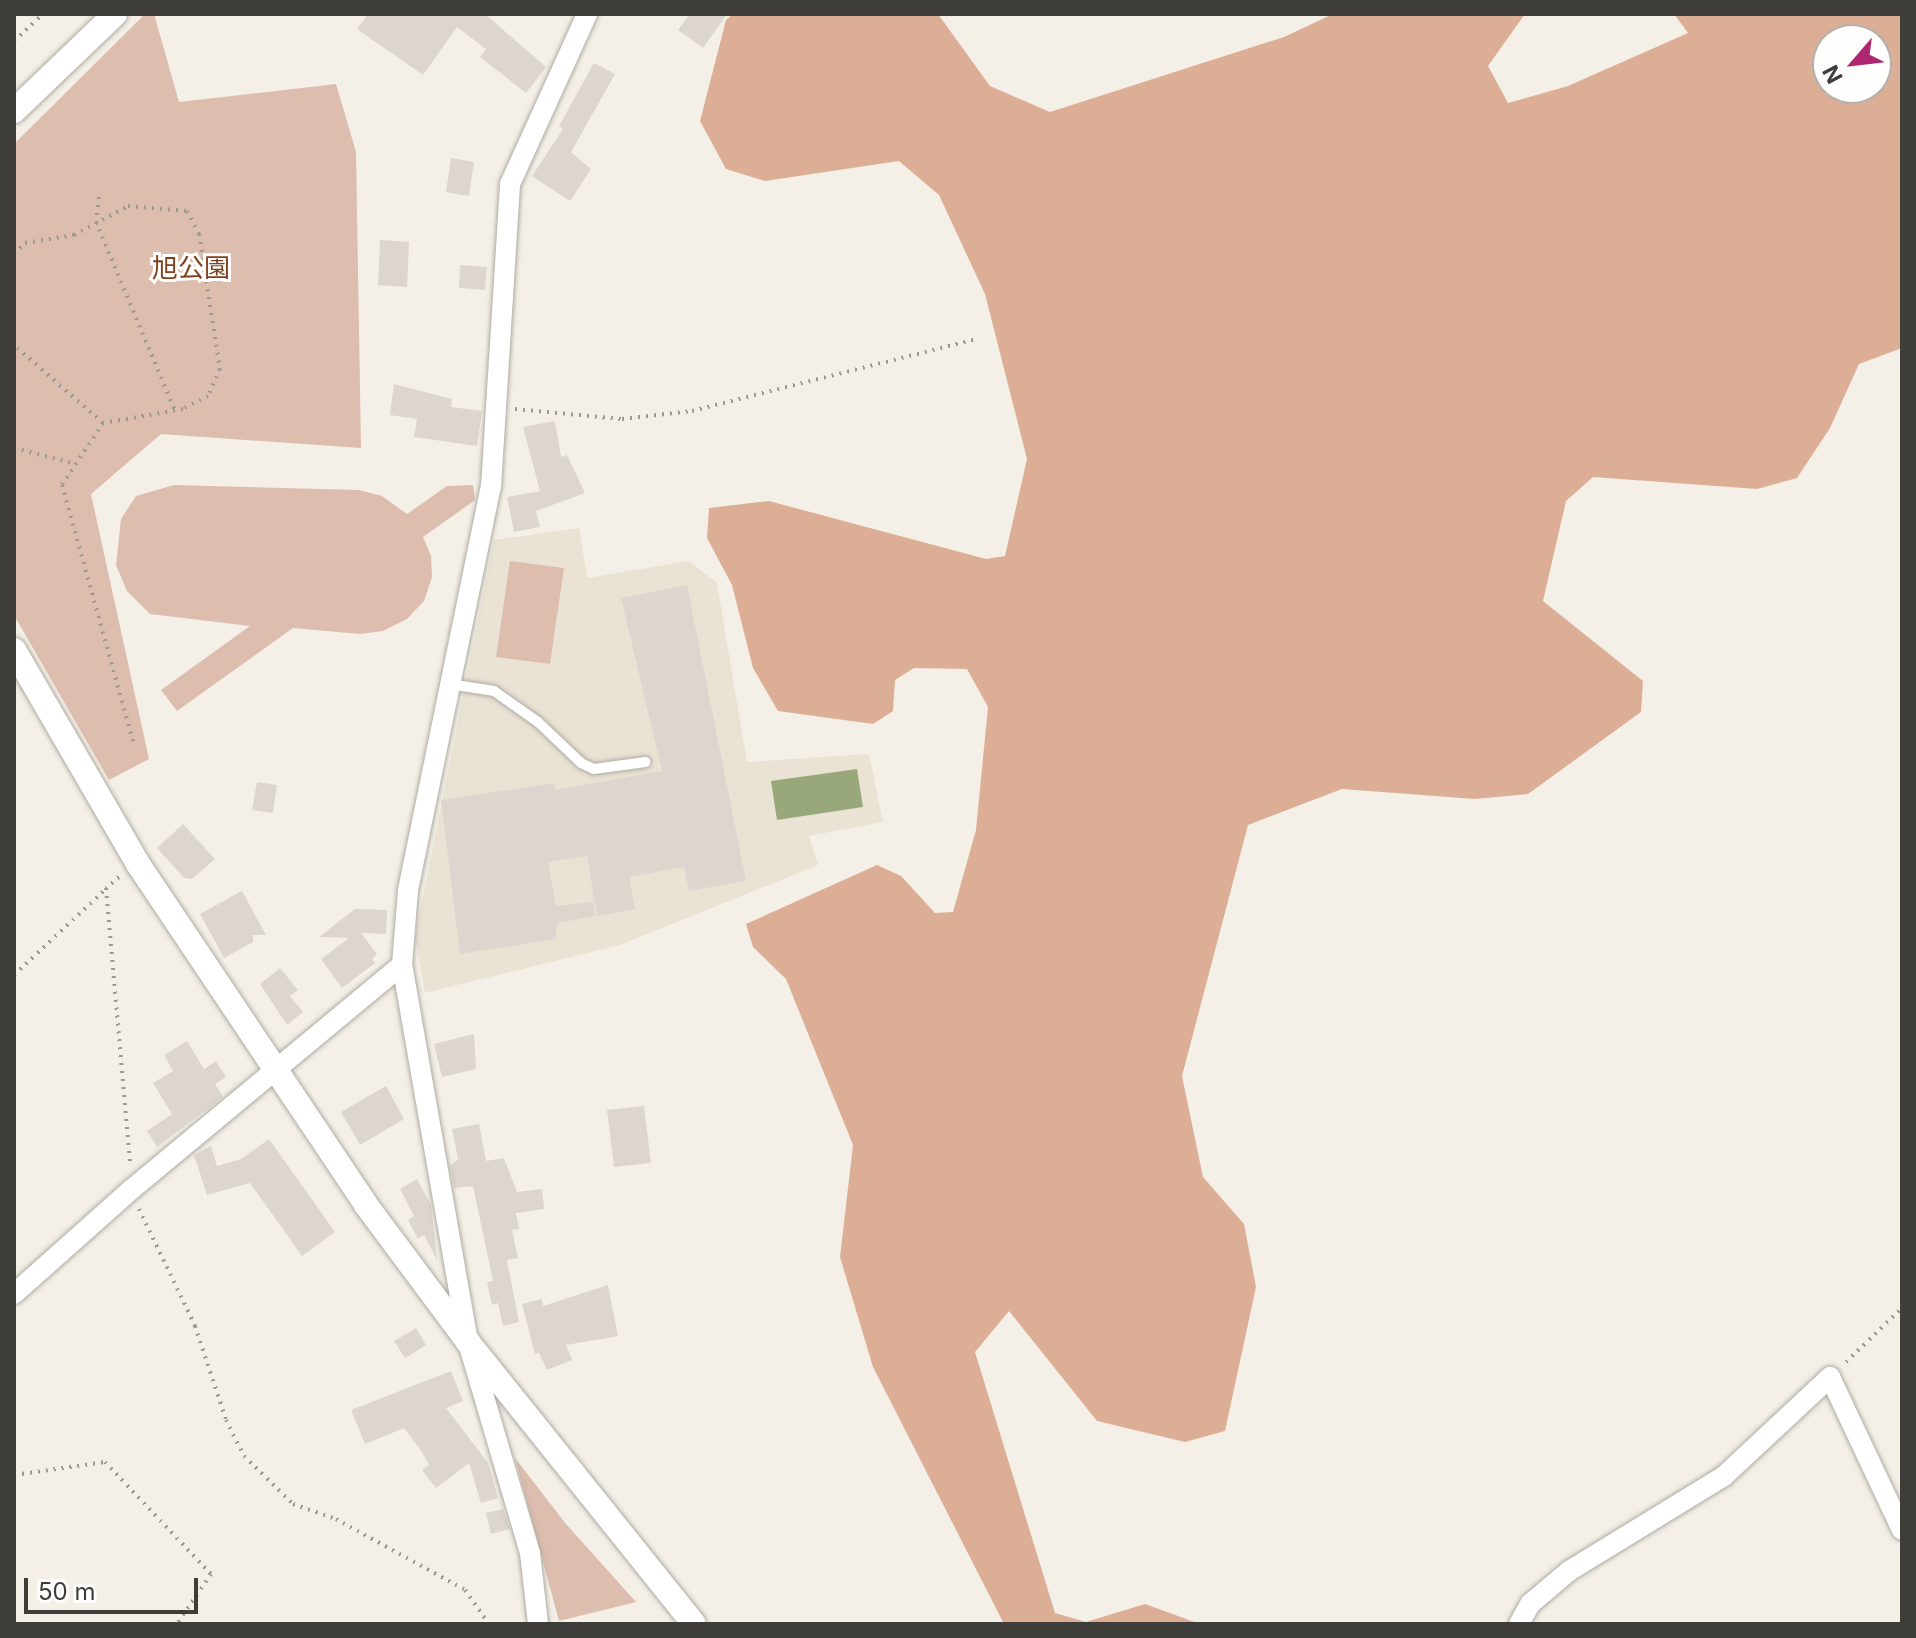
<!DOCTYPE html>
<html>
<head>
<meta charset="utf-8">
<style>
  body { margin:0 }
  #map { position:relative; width:1916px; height:1638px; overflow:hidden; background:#f4f0e7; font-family:Inter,"Noto Sans JP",sans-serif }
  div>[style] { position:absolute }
  .built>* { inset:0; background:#eae3d4 }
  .green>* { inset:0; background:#ddbdad }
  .forest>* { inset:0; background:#ddae96 }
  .water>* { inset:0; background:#99a87b }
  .building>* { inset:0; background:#ddd6cf }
  .path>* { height:4px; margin-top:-2px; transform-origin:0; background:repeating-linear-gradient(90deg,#9c9a93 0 2px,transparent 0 8px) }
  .roads { filter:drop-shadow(0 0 2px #afaba3) drop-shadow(0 0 2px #afaba3) }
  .service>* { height:10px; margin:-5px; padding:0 5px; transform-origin:5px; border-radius:5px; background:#fff }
  .minor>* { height:20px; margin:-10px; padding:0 10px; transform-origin:10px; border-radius:10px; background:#fff }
  .tertiary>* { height:24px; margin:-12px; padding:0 12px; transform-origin:12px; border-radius:12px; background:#fff }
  span { translate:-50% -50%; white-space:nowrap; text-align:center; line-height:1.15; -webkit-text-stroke:6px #fffefc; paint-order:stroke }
  .park-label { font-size:26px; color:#7e4220 }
  .frame { position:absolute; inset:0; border:16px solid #3e3d39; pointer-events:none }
  .north { position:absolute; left:1812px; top:24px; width:80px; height:80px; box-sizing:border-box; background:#fffefc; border:2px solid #b2b1ae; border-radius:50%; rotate:242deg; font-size:22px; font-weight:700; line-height:32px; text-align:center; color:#3e3d39 }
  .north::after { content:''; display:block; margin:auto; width:28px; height:36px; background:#ad2870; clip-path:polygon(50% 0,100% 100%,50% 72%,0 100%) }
  .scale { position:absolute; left:24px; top:1578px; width:174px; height:36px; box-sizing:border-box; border:4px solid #3e3d39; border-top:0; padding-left:10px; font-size:24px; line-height:28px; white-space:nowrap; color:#3e3d39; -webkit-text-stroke:6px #fffefc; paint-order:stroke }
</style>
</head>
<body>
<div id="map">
  <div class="built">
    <i style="clip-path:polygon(579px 528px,587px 578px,689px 561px,717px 583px,747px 762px,869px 754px,883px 822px,809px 836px,818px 865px,620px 945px,425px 993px,415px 937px,494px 540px)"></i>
  </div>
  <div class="green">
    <i style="clip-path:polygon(145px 14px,154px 14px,179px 102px,336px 84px,356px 152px,361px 448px,161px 434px,91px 494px,149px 759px,109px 780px,14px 615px,14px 144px)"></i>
    <i style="clip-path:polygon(174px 485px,359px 490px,382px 496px,407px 514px,447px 486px,473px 485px,475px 500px,423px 537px,431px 556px,432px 577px,424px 601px,407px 619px,383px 631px,360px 634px,293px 628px,177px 711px,161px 690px,250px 626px,150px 614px,127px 591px,116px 565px,121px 519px,136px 496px)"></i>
    <i style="clip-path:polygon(510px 561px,564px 568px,550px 664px,496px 657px)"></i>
    <i style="clip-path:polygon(515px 1458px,566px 1524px,636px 1602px,559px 1621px)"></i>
  </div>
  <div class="forest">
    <i style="clip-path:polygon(evenodd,733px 14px,938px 14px,990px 86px,1050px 112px,1284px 37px,1333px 14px,1525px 14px,1488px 66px,1508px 103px,1568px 86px,1688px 33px,1674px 14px,1902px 14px,1902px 348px,1859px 364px,1830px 428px,1797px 478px,1757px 489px,1593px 477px,1566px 501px,1543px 601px,1643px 681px,1641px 712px,1528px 794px,1475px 799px,1342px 789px,1248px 825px,1182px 1076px,1203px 1177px,1244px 1224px,1256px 1287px,1225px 1431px,1185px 1442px,1097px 1421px,1009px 1311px,975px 1352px,1055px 1613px,1086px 1622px,1145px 1604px,1200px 1624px,1004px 1624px,873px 1367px,840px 1257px,853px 1145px,786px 979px,753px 947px,746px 924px,877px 865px,901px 876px,935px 913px,953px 912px,976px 830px,988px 707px,967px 669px,914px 668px,895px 680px,893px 711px,873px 724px,778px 711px,753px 668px,732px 585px,707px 538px,709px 508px,769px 501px,986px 559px,1005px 556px,1027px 459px,985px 294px,939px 195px,899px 161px,765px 181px,726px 169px,700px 121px,726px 20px,733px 14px,1828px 40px,1876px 40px,1876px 88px,1828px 88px,1828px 40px)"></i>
  </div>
  <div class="water">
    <i style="clip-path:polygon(857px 769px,863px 807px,777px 820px,771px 781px)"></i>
  </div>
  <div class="building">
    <i style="clip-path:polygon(368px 14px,485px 14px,546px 67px,526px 93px,480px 57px,486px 49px,457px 27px,423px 75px,357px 29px)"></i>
    <i style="clip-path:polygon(690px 14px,727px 14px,703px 48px,678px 30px)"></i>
    <i style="clip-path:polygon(594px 63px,615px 74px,571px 152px,591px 169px,570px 201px,532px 176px,563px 129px,559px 126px)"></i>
    <i style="clip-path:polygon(451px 158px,474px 162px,469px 196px,446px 192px)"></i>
    <i style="clip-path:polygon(380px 240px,409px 242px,407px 287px,378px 285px)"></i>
    <i style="clip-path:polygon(460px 265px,487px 267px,485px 290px,459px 288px)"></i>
    <i style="clip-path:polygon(394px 384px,452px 399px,451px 407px,482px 411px,477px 446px,414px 437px,417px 419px,390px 415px)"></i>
    <i style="clip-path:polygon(555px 421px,561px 457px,567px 455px,585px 493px,536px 511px,540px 527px,514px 532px,507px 497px,540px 491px,523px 427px)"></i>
    <i style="clip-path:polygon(687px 585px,746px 881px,689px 891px,684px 867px,629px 877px,635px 909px,597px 916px,587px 856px,548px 862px,556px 906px,593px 902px,595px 916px,558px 923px,555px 939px,460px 954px,441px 800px,554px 783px,555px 790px,662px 771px,621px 598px)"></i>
    <i style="clip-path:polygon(257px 782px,277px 785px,273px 813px,252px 810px)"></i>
    <i style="clip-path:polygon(183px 824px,215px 859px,192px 879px,184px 878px,157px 848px)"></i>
    <i style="clip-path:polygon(242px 891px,266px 935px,253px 935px,253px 942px,224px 958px,200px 914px)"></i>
    <i style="clip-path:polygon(355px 909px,387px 910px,386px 934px,361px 933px,377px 954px,372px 959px,375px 963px,342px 988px,321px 959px,349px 938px,319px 937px)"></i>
    <i style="clip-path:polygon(280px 968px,298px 990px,290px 996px,303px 1012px,287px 1025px,260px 984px)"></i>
    <i style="clip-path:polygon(474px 1034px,476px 1069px,442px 1077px,434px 1044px)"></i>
    <i style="clip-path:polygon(187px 1041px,204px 1069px,216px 1061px,226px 1077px,215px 1084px,223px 1097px,157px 1147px,147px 1131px,172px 1114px,153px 1083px,173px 1071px,164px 1055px)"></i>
    <i style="clip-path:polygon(386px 1086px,404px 1119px,360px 1145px,341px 1112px)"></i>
    <i style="clip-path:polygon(644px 1106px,651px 1163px,614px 1167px,607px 1110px)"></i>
    <i style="clip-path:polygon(479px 1124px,486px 1161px,504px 1158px,517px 1192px,542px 1189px,544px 1209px,516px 1213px,519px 1229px,512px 1230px,518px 1258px,507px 1260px,519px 1322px,503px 1326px,498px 1303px,492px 1305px,487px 1282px,493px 1281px,473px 1186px,454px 1188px,450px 1166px,458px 1159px,452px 1129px)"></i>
    <i style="clip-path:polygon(269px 1139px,335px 1232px,302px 1256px,250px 1183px,207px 1195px,194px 1155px,211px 1146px,217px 1166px,241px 1159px)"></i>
    <i style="clip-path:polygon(417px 1179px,431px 1205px,437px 1260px,424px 1235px,418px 1239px,408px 1220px,414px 1216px,400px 1189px)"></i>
    <i style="clip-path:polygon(608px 1285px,618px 1336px,566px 1345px,572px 1360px,547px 1370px,539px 1353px,535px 1354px,522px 1304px,542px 1299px,543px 1306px)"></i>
    <i style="clip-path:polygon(416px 1328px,426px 1345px,405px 1358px,394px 1341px)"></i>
    <i style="clip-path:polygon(451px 1371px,463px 1401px,446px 1408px,488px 1463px,498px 1498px,481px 1503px,469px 1463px,436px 1488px,422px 1470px,429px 1465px,422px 1452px,404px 1428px,365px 1444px,351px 1410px)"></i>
    <i style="clip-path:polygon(503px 1509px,510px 1529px,491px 1534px,486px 1513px)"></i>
  </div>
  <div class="path">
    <i style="left:14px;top:41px;width:40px;rotate:-43deg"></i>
    <i style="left:99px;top:197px;width:25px;rotate:97deg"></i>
    <i style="left:96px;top:222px;width:205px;rotate:67.3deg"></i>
    <i style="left:14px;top:254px;width:16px;rotate:-45deg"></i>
    <i style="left:25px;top:243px;width:50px;rotate:-9.3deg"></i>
    <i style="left:74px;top:235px;width:61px;rotate:-28.2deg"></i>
    <i style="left:128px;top:206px;width:59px;rotate:4.8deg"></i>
    <i style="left:187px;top:211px;width:26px;rotate:62deg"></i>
    <i style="left:199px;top:234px;width:137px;rotate:81.2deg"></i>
    <i style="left:220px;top:369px;width:30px;rotate:114deg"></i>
    <i style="left:208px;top:396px;width:28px;rotate:153deg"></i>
    <i style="left:183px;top:409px;width:81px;rotate:170.1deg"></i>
    <i style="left:103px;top:423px;width:118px;rotate:-138.8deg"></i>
    <i style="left:515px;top:409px;width:107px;rotate:5.3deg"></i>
    <i style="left:622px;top:419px;width:70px;rotate:-6.5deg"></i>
    <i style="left:692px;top:411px;width:294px;rotate:-14.2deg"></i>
    <i style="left:103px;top:423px;width:74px;rotate:123.5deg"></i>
    <i style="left:62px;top:485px;width:266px;rotate:74.5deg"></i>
    <i style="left:14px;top:448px;width:64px;rotate:14.5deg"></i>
    <i style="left:119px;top:877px;width:17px;rotate:140deg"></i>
    <i style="left:106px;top:888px;width:278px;rotate:85deg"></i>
    <i style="left:14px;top:975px;width:126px;rotate:-43.1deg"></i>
    <i style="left:139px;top:1209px;width:130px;rotate:64.4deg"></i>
    <i style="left:195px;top:1326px;width:99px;rotate:71.7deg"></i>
    <i style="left:226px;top:1420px;width:40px;rotate:63.4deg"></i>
    <i style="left:244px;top:1456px;width:69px;rotate:44.4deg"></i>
    <i style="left:293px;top:1504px;width:46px;rotate:19.2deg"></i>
    <i style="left:336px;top:1519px;width:147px;rotate:28.8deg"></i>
    <i style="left:465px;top:1590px;width:42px;rotate:54.8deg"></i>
    <i style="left:1846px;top:1362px;width:78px;rotate:-44deg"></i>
    <i style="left:14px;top:1475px;width:92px;rotate:-8.1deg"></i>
    <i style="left:105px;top:1462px;width:154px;rotate:46.6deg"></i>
    <i style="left:211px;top:1574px;width:60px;rotate:124.2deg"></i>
  </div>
  <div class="roads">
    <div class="service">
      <i style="left:449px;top:684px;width:46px;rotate:8.8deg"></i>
      <i style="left:494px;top:691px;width:54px;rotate:35.2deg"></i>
      <i style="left:538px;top:722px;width:59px;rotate:43.6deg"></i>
      <i style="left:581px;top:763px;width:14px;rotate:25deg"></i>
      <i style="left:594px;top:769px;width:52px;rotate:-7.7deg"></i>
    </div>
    <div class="minor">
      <i style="left:14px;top:1294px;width:158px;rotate:-41.7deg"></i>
      <i style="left:132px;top:1189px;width:351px;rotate:-39.7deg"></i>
      <i style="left:538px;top:1624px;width:71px;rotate:-96.4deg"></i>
      <i style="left:530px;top:1553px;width:220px;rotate:-106.4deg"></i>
      <i style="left:468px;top:1342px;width:383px;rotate:-99.9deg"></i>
      <i style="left:402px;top:965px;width:75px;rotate:-85.4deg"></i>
      <i style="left:408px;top:890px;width:411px;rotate:-78.4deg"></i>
      <i style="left:491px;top:487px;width:304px;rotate:-86.4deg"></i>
      <i style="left:510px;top:184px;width:187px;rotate:-65.6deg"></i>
      <i style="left:1519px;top:1624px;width:23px;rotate:-61deg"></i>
      <i style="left:1530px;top:1604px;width:51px;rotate:-40.2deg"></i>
      <i style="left:1569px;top:1571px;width:182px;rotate:-31.5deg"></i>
      <i style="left:1724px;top:1476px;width:145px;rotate:-43deg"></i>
      <i style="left:1830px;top:1377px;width:169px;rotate:64.8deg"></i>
    </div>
    <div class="tertiary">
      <i style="left:14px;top:111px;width:140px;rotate:-43.8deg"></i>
      <i style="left:14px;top:650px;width:247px;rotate:59.9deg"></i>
      <i style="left:138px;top:864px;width:410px;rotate:56.2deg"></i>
      <i style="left:366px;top:1205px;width:171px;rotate:53.3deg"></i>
      <i style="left:468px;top:1342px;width:361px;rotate:51.3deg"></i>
    </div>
  </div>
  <div class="park-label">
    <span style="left:191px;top:268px">旭公園</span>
  </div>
  <div class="frame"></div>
  <div class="north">N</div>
  <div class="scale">50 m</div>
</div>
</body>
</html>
